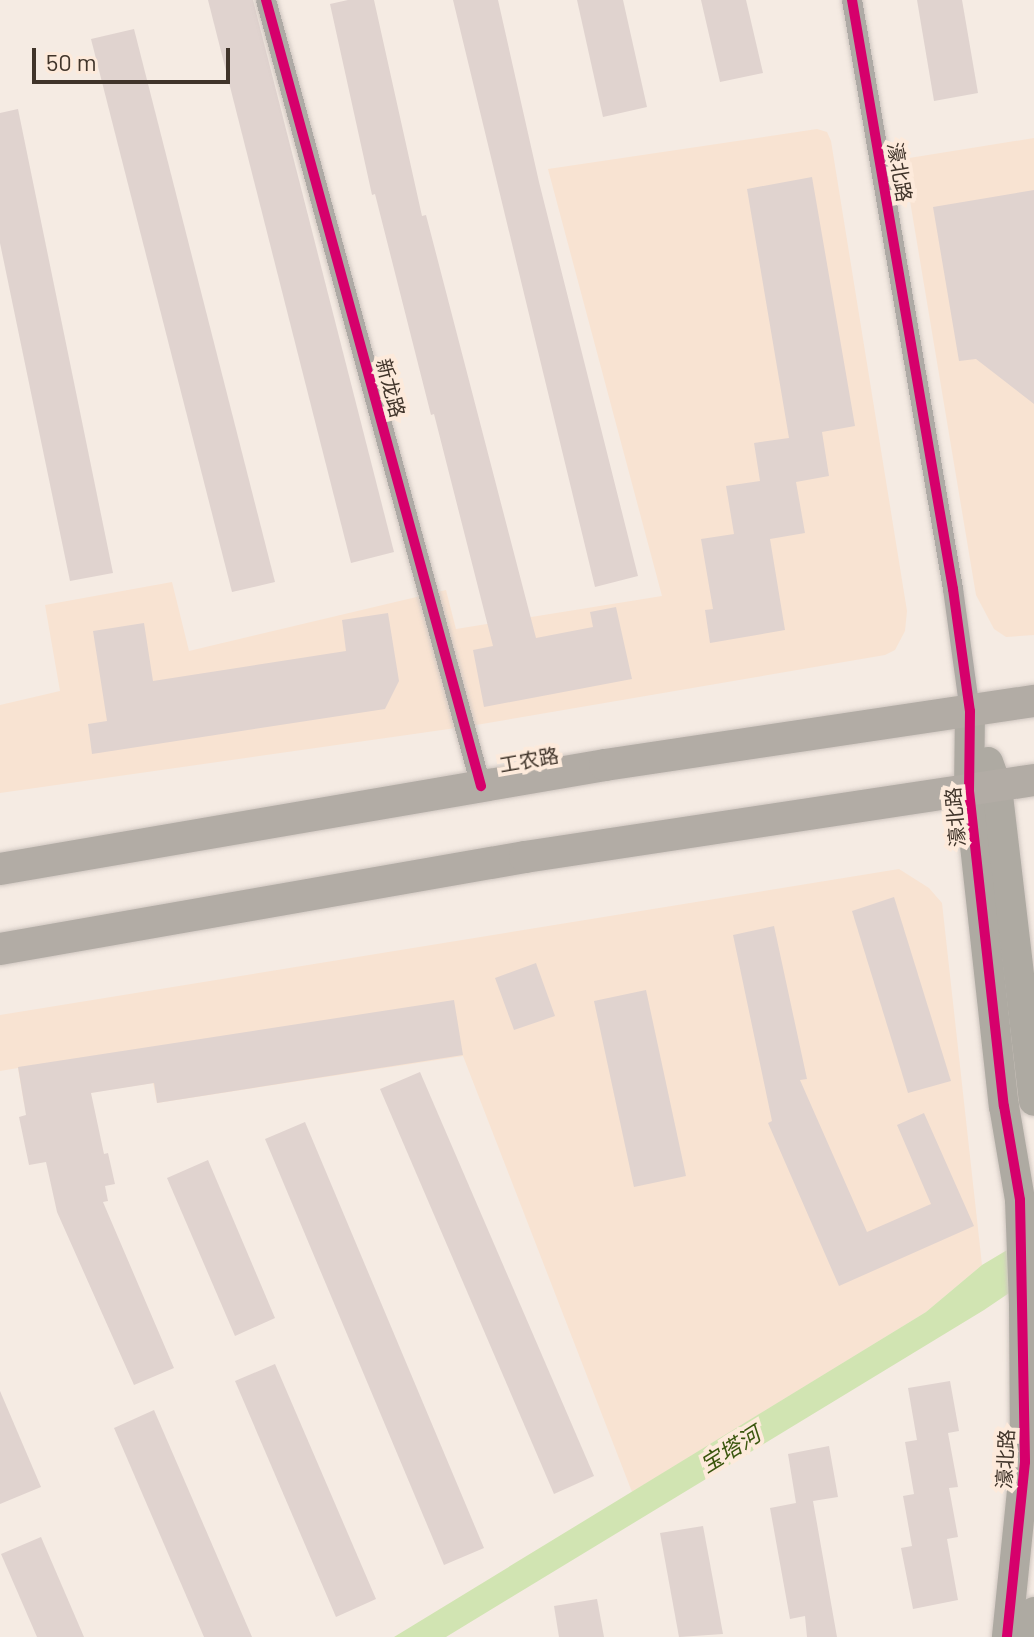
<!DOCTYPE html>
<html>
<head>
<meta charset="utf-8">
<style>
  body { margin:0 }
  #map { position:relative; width:1034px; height:1637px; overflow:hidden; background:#f5ebe3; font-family:Barlow,"Noto Sans SC",sans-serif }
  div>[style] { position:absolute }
  .built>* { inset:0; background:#f8e3d2 }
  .water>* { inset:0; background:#d1e4b2 }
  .building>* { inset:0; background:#e0d3cf }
  .roads { filter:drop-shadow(0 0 2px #cfc6c0) drop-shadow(0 0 2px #cfc6c0) }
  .street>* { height:20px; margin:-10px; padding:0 10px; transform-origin:10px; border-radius:10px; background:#aeaaa5 }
  .secondary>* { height:30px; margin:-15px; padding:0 15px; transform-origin:15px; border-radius:15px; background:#aeaaa2 }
  .primary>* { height:32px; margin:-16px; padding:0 16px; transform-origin:16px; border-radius:16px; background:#b2aca5 }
  .cycleway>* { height:10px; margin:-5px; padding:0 5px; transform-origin:5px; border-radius:5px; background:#d6006c }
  span { translate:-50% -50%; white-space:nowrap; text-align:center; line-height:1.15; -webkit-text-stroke:8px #fdeadb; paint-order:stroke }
  .street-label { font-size:20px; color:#40342a }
  .water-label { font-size:22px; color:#3a560d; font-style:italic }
  .scale { position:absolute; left:32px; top:48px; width:198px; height:36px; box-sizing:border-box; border:4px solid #40342a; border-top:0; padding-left:10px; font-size:24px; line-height:28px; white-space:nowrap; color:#40342a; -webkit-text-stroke:6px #fdeadb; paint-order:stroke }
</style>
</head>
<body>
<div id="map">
  <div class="built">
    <i style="clip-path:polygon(817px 129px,827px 132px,831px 141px,907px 611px,905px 631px,895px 650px,885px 655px,470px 726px,0 793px,0 705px,60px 691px,45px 605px,172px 582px,189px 651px,446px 590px,456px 629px,662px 596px,548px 169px)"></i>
    <i style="clip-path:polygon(1034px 138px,1034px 635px,1006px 637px,994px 629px,976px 595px,903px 159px)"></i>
    <i style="clip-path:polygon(899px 869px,929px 888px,942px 903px,982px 1265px,926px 1312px,632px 1492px,463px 1056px,157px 1103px,153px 1083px,24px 1103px,18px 1068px,0 1071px,0 1015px)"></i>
  </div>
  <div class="water">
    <i style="clip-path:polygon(1034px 1234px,1034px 1276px,984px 1310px,446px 1637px,394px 1637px,926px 1312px,982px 1265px)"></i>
  </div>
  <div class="building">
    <i style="clip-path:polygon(208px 0,253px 0,394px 552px,351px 563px)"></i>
    <i style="clip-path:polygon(348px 0,374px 0,422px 216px,426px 215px,536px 638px,593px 627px,590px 612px,616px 607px,632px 679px,484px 707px,473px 650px,493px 646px,434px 414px,431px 415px,375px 194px,372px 195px,330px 4px)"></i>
    <i style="clip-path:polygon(453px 0,498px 0,539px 182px,638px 576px,595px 587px)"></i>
    <i style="clip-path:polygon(577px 0,623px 0,647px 107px,603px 117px)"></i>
    <i style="clip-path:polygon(701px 0,746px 0,763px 73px,720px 82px)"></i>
    <i style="clip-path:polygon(917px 0,962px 0,978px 93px,934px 101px)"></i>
    <i style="clip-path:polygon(134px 29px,275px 582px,232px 592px,91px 39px)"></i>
    <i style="clip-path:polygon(18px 109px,113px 573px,70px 581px,0 243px,0 113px)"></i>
    <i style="clip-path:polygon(812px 177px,855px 426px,822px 432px,829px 476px,796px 482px,805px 533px,770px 539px,785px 630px,710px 643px,705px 610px,713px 609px,701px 539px,734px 534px,726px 486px,760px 481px,754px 443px,789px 438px,747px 189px)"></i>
    <i style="clip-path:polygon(1034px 190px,1034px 404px,976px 359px,959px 361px,933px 207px)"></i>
    <i style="clip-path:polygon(388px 613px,399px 681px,385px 709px,92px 754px,88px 724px,107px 721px,93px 631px,144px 623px,153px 681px,346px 651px,342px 620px)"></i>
    <i style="clip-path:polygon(894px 897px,951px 1081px,908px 1093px,852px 911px)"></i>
    <i style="clip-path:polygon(774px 926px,807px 1079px,800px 1080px,867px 1232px,931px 1204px,897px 1125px,924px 1113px,974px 1226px,839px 1286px,768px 1123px,772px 1121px,733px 935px)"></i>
    <i style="clip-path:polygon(536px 963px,555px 1016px,514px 1030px,495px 978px)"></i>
    <i style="clip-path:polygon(646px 990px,686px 1176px,634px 1187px,594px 1001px)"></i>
    <i style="clip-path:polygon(454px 1000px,463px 1055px,157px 1103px,154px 1083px,91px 1093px,104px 1154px,108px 1153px,115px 1184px,105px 1186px,108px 1201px,103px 1202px,174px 1368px,134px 1385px,57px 1212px,46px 1162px,29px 1165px,19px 1117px,26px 1115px,18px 1067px)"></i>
    <i style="clip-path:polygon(420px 1072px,594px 1476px,554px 1494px,380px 1089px)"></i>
    <i style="clip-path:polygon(305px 1122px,484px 1548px,444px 1565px,265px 1139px)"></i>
    <i style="clip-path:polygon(208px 1160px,275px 1318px,235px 1336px,167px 1178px)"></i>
    <i style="clip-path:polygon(275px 1364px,376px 1599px,336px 1617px,235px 1381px)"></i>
    <i style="clip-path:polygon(950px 1381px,959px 1431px,948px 1433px,958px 1487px,949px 1488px,958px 1537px,947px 1539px,958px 1600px,913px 1609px,901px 1548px,912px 1546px,903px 1496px,914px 1494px,905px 1442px,917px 1440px,908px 1388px)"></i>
    <i style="clip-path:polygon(0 1391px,41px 1487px,0 1504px)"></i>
    <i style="clip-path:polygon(154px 1410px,252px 1637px,204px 1637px,114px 1428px)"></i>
    <i style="clip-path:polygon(829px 1446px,838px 1497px,813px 1501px,837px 1637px,807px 1637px,805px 1616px,790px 1619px,770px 1508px,796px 1503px,788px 1454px)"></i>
    <i style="clip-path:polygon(703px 1526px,723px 1634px,679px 1637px,660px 1533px)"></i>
    <i style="clip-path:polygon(41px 1537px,84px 1637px,37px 1637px,1px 1554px)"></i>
    <i style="clip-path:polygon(597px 1599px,604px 1637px,559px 1637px,554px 1606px)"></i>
  </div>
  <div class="roads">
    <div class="street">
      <i style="left:266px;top:0;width:815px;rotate:74.7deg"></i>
      <i style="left:852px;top:0;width:598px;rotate:80.27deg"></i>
      <i style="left:953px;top:589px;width:123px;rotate:82.1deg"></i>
    </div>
    <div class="secondary">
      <i style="left:970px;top:711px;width:80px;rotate:90.7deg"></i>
      <i style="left:969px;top:791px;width:317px;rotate:83.7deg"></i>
      <i style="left:1004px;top:1106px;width:95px;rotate:80.3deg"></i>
      <i style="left:1020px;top:1200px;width:106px;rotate:87.8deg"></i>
      <i style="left:1024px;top:1306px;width:156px;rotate:89.6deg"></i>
      <i style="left:1025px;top:1462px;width:176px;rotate:95.9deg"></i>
      <i style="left:988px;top:762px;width:27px;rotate:70deg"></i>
      <i style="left:997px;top:787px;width:316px;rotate:83.3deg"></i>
      <i style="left:1032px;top:1637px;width:25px;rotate:-85deg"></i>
    </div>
    <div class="primary">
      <i style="left:0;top:869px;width:614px;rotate:-9.75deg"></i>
      <i style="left:605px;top:765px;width:434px;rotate:-8.5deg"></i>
      <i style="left:0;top:949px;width:533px;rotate:-9.94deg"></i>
      <i style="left:525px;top:857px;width:515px;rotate:-8.6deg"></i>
    </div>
  </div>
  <div class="cycleway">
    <i style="left:266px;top:0;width:815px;rotate:74.7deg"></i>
    <i style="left:852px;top:0;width:598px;rotate:80.27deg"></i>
    <i style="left:953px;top:589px;width:123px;rotate:82.1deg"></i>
    <i style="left:970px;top:711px;width:80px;rotate:90.7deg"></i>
    <i style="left:969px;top:791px;width:317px;rotate:83.7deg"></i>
    <i style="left:1004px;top:1106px;width:95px;rotate:80.3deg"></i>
    <i style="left:1020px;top:1200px;width:262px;rotate:88.9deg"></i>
    <i style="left:1025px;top:1462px;width:176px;rotate:95.9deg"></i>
  </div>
  <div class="street-label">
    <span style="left:900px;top:172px;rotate:80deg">濠北路</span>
    <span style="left:391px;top:388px;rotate:75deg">新龙路</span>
    <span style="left:529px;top:760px;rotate:-10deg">工农路</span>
    <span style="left:955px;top:817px;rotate:-95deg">濠北路</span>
    <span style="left:1005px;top:1459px;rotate:-87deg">濠北路</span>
  </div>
  <div class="water-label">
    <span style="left:730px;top:1449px;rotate:-32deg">宝塔河</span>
  </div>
  <div class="scale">50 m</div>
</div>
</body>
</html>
